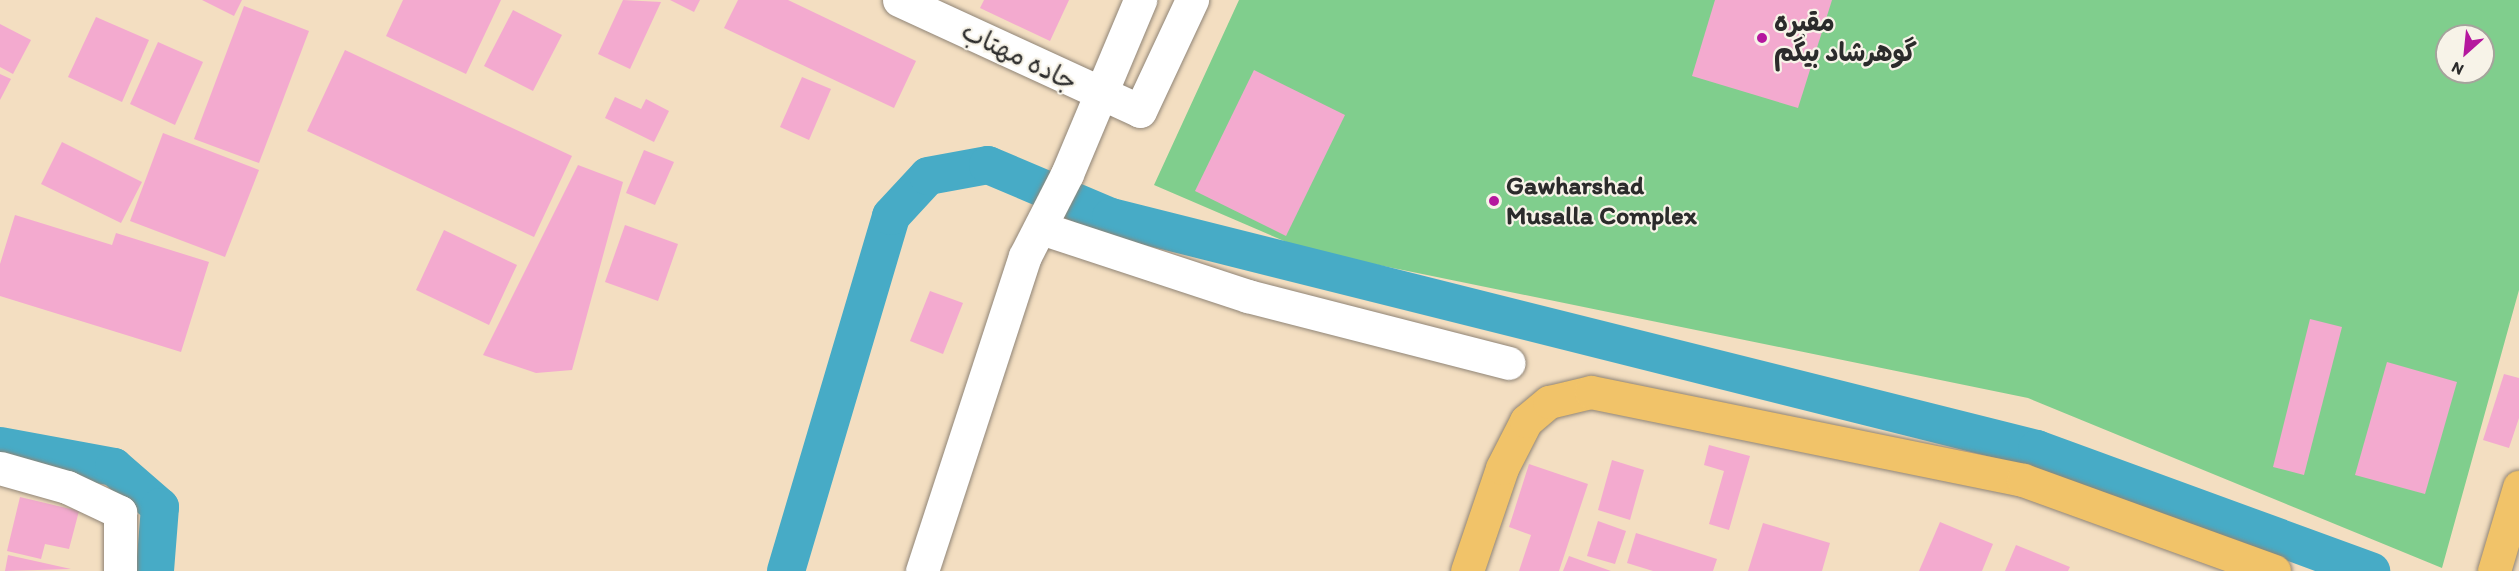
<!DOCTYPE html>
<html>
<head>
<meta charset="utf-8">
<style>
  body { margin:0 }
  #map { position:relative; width:2519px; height:571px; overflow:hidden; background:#f3dec1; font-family:Itim,"Playpen Sans Arabic",sans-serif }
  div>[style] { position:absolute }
  .green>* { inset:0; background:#80ce8d }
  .canal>* { height:38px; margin:-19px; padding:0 19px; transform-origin:19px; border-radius:19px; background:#47abc6 }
  .building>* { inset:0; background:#f3aacf }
  .roads { filter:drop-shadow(0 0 2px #8f8476) drop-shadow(0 0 2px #8f8476) }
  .minor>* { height:33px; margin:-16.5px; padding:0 16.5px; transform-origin:16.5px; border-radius:16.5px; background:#fff }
  .major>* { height:33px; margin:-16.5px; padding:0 16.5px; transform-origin:16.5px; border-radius:16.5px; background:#f1c369 }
  .dots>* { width:16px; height:16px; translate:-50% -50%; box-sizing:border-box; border:3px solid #f7f3e8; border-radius:50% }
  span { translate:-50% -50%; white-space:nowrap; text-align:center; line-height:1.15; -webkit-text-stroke:4.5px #f7f3e8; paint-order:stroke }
  .poi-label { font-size:26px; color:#2b2b2b; font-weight:700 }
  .left { translate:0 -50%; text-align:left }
  .street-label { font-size:26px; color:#2b2b2b }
  .north { position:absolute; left:2435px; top:24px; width:60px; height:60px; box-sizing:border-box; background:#f7f3e8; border:2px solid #a5a39c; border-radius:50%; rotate:207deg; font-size:16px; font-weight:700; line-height:24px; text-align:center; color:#2b2b2b }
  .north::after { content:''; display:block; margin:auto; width:21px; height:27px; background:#b5179e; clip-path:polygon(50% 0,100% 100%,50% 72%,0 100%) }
</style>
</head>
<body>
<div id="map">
  <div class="green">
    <i style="clip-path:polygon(evenodd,1239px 0,2519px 0,2519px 290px,2442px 568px,2028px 398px,1305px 250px,1154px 185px,1239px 0,2447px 36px,2483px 36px,2483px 72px,2447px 72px,2447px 36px)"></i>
  </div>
  <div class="canal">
    <i style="left:0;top:446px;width:116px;rotate:10.4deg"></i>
    <i style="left:114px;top:467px;width:61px;rotate:41deg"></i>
    <i style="left:160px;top:507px;width:64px;rotate:94.5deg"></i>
    <i style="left:786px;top:571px;width:370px;rotate:-73.5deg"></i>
    <i style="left:891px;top:216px;width:54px;rotate:-47.2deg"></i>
    <i style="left:928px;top:176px;width:61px;rotate:-10.4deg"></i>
    <i style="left:988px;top:165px;width:134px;rotate:22.9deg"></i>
    <i style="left:1111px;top:217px;width:955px;rotate:14.07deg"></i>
    <i style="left:2037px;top:449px;width:356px;rotate:20.1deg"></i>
  </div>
  <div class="building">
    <i style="clip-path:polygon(202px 0,242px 0,234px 16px)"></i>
    <i style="clip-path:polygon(403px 0,501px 0,466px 74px,386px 36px)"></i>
    <i style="clip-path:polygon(623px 0,661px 2px,630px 69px,598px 54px)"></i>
    <i style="clip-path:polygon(670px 0,700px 0,694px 12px)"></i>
    <i style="clip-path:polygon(738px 0,788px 0,916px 61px,894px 108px,724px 28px)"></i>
    <i style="clip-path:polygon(984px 0,1069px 0,1050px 41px,980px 8px)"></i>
    <i style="clip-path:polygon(1715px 0,1832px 0,1798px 108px,1692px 76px)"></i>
    <i style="clip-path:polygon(244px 6px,309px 31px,259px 163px,194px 139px)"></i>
    <i style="clip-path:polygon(513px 10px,562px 35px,533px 91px,484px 66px)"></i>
    <i style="clip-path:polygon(96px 17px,149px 40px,122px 102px,68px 77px)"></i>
    <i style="clip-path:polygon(0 24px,31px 40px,13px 74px,0 67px)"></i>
    <i style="clip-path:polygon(158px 42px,203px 62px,175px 125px,130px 104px)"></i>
    <i style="clip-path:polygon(345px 50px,572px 156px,534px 237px,307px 131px)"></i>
    <i style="clip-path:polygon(1254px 70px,1345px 115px,1286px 236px,1195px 191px)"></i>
    <i style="clip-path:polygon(0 74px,11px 79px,0 100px)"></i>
    <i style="clip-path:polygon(802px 77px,831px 89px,809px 140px,780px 127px)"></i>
    <i style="clip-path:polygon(615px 97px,641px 109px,646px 99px,669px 111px,654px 142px,605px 118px)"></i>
    <i style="clip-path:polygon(163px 133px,259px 170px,225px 257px,130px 221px)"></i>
    <i style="clip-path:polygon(62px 142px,142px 182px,121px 223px,41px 184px)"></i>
    <i style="clip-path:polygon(644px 150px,674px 162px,655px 205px,626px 193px)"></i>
    <i style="clip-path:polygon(578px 165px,623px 182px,572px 370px,536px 373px,483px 355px)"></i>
    <i style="clip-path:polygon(15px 215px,112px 245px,116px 233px,209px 262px,181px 352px,0 296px,0 264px)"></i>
    <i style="clip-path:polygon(625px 225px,678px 244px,658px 301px,605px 282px)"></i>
    <i style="clip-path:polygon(444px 230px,517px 265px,489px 325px,416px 290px)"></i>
    <i style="clip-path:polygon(930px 291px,963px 303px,943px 354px,910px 341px)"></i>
    <i style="clip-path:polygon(2310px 319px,2342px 327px,2304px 475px,2273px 467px)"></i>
    <i style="clip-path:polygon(2387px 362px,2457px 382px,2425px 494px,2355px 475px)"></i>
    <i style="clip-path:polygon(2504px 374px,2519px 378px,2519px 418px,2509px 448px,2483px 440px)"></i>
    <i style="clip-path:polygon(1709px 445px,1750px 456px,1729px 530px,1709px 524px,1724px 471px,1704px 465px)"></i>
    <i style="clip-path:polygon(1612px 460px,1644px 470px,1630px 520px,1598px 510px)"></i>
    <i style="clip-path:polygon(1529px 464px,1588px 484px,1559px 571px,1519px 571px,1531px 535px,1509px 527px)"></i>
    <i style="clip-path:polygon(20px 497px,79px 511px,69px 549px,45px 544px,41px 559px,7px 551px)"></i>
    <i style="clip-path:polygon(1598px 521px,1626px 531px,1615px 564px,1587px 556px)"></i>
    <i style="clip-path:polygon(1940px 522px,1993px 544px,1982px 571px,1919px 571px)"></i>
    <i style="clip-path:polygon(1763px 523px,1830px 543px,1822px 571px,1748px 571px)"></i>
    <i style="clip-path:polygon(1636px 533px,1717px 559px,1713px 571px,1653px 571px,1627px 563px)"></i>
    <i style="clip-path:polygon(2016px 545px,2070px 567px,2068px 571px,2005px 571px)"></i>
    <i style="clip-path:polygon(8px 555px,71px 569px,5px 571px)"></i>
    <i style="clip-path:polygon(1569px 556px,1611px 571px,1563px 571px)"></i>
  </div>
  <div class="roads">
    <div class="minor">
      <i style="left:899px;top:0;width:265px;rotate:24.7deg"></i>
      <i style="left:1140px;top:111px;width:123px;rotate:-64.9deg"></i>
      <i style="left:1041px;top:228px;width:218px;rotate:18.2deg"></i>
      <i style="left:1248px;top:296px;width:269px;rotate:14.4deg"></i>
      <i style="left:0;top:468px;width:70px;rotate:15.8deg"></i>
      <i style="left:67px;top:487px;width:59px;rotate:25.3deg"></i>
      <i style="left:120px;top:512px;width:59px;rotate:90deg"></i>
      <i style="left:922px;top:571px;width:331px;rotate:-71.9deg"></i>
      <i style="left:1025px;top:256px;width:92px;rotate:-62.9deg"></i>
      <i style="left:1067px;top:174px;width:189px;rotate:-67.2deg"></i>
    </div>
    <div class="major">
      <i style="left:1467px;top:571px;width:109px;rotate:-71.2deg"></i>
      <i style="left:1502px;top:468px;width:53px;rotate:-62.9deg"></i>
      <i style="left:1526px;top:421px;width:30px;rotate:-40deg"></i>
      <i style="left:1549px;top:402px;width:43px;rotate:-13.4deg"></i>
      <i style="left:1591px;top:392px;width:441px;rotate:11.5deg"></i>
      <i style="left:2023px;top:480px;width:267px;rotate:19.9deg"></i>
      <i style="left:2494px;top:571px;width:88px;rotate:-73.4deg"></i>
    </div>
  </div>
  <div class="dots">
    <i style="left:1762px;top:38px;background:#b5179e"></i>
    <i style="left:1494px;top:201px;background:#b5179e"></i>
  </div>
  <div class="poi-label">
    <span class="left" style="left:1774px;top:38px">مقبره<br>گوهرشاد بیگم</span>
    <span class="left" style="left:1506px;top:201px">Gawharshad<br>Musalla Complex</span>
  </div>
  <div class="street-label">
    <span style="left:1019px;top:57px;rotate:26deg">جاده مهتاب</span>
  </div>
  <div class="north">N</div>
</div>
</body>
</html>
